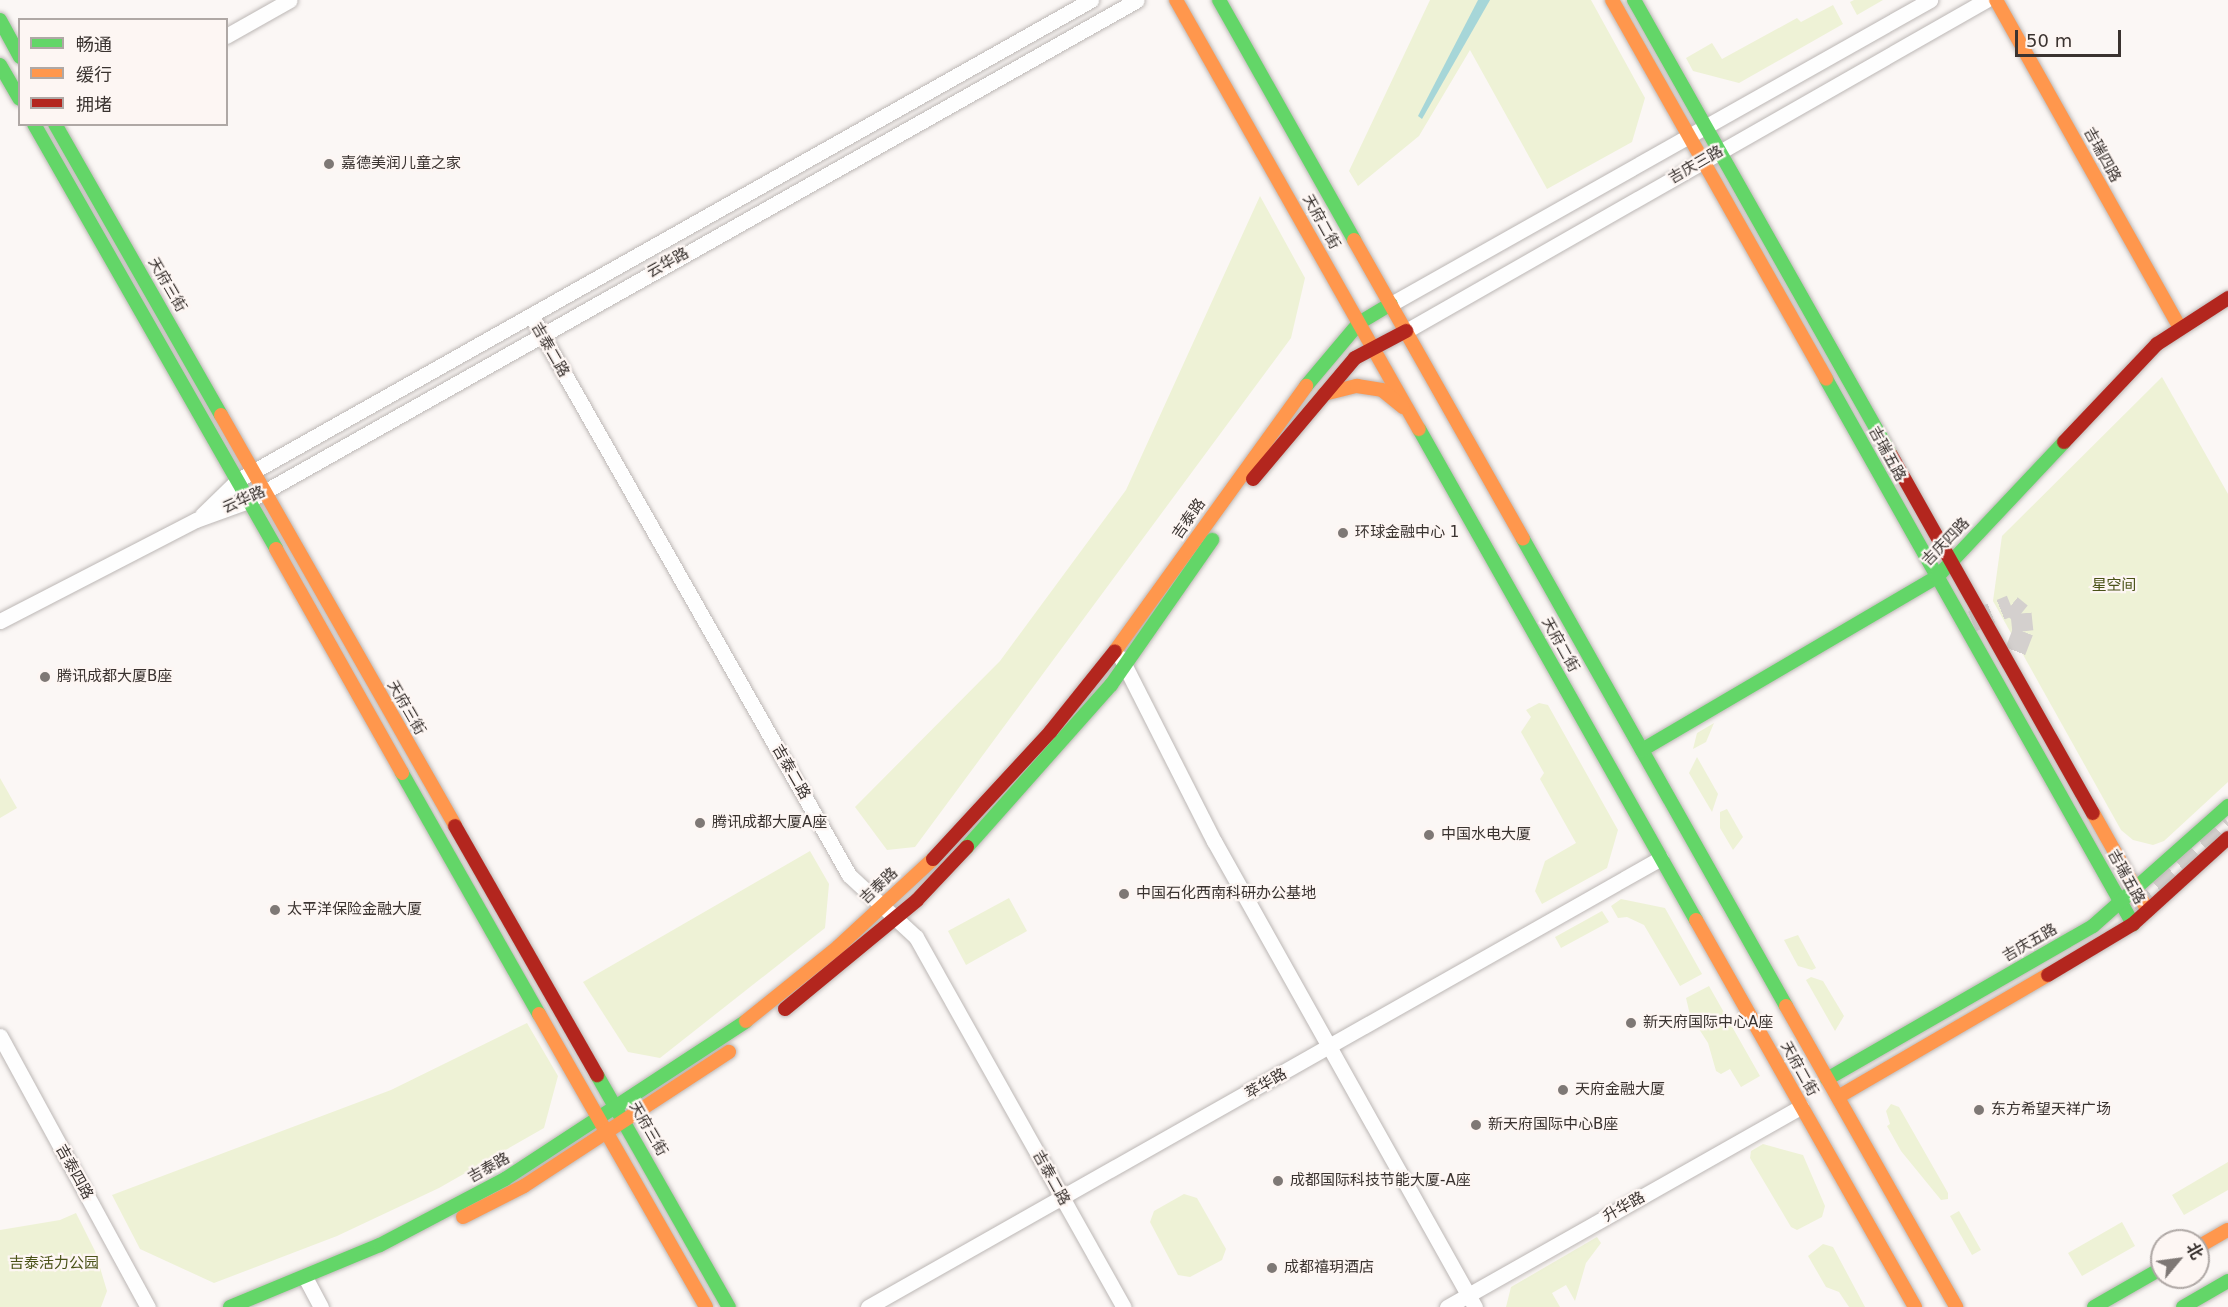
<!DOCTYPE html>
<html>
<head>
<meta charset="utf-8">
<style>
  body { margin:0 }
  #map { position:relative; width:2228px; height:1307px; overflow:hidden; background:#fbf7f5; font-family:"DejaVu Sans","Noto Sans SC",sans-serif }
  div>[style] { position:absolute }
  .green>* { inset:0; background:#eef2d6 }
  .water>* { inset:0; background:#a6d6d8 }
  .secondary-tunnel>* { height:21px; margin-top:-10.5px; transform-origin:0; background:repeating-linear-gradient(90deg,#d4d0ce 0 21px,transparent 0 31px) }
  .roads { filter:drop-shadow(0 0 2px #bcb7b5) drop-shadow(0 0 2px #bcb7b5) }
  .street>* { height:15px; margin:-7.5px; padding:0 7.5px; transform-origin:7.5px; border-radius:7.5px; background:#fefefe }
  .fast>* { height:14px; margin:-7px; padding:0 7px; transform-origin:7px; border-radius:7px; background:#63d668 }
  .slow>* { height:14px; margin:-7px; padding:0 7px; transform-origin:7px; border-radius:7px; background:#ff974d }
  .jam>* { height:14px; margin:-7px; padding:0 7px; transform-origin:7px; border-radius:7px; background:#b3261e }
  .dots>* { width:16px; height:16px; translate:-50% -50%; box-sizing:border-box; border:3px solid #fdf6f3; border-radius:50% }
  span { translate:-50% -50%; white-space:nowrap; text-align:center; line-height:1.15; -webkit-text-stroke:4.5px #fdf6f3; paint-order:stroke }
  .street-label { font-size:15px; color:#3a3330 }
  .poi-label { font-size:15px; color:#3a3330 }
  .left { translate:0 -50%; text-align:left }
  .park-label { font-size:15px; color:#4a5218 }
  .legend { position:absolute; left:18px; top:18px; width:210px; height:108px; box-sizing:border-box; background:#fdf6f3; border:2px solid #afa8a5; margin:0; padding:8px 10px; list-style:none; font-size:18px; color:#3a3330 }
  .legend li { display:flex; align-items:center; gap:12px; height:30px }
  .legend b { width:30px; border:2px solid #afa8a5 }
  .north { position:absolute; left:2150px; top:1229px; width:60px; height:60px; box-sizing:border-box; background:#fdf6f3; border:2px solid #afa8a5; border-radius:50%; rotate:61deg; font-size:16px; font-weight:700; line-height:24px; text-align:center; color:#3a3330 }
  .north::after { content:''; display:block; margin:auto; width:21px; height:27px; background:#7e7875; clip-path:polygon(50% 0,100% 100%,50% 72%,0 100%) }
  .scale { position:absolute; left:2015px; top:30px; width:106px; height:27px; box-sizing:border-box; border:3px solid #3a3330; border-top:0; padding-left:8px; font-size:18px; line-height:21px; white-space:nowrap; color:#3a3330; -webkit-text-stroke:4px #fdf6f3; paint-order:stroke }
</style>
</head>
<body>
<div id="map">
  <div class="green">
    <i style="clip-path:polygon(1430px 0,1591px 0,1645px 98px,1632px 142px,1547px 189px,1470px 50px,1419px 136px,1358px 186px,1349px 171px)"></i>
    <i style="clip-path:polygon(1854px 0,1883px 0,1857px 15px,1850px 2px)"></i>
    <i style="clip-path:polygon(1833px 5px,1843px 24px,1739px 83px,1693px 71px,1686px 58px,1712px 43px,1722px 59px,1797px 18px,1801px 22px)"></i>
    <i style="clip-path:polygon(1260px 196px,1305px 278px,1291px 338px,915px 847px,887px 850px,855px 807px,1000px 661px,1126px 490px)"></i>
    <i style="clip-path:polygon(2162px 377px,2228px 494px,2228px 782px,2164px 841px,2153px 845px,2133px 840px,2121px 830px,1993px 601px,2002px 536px)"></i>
    <i style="clip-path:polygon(1539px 703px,1548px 705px,1618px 830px,1607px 868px,1542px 904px,1535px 891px,1545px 861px,1576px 843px,1540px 779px,1544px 773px,1521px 732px,1531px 717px,1526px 710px)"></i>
    <i style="clip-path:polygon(1714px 723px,1706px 742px,1693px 749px,1697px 733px)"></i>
    <i style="clip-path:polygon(1697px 757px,1718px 794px,1712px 812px,1689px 773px)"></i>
    <i style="clip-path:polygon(0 778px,17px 808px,0 818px)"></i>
    <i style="clip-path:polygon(1727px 809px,1743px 837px,1733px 850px,1720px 828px,1720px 812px)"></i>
    <i style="clip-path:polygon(810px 851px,829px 884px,825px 928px,660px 1058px,628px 1052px,583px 982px)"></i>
    <i style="clip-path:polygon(1009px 898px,1027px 931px,966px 965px,948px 931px)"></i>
    <i style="clip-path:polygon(1621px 899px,1665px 908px,1702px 974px,1680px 986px,1644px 925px,1627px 917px,1618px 918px,1611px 906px)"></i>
    <i style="clip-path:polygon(1602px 911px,1609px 922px,1561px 948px,1555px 937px)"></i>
    <i style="clip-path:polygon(1798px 935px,1816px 968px,1812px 970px,1798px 966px,1784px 940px)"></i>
    <i style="clip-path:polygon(1811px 977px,1823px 981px,1844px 1016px,1835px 1031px,1806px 980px)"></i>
    <i style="clip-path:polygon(1709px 986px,1760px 1076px,1741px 1087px,1730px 1069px,1721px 1074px,1716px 1071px,1708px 1043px,1690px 1015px,1686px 998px)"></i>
    <i style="clip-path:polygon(527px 1023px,558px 1076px,544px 1128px,439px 1188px,337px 1236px,214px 1283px,140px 1249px,112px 1195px,391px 1090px)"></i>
    <i style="clip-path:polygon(1891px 1104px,1899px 1107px,1948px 1193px,1948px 1199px,1941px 1200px,1901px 1151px,1887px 1126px,1890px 1124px,1886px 1111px)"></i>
    <i style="clip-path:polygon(1763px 1144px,1803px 1155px,1825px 1206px,1822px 1217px,1797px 1230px,1791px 1227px,1750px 1158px,1751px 1151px)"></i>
    <i style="clip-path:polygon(2228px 1162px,2228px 1190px,2184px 1215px,2172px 1195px)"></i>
    <i style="clip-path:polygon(1184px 1194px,1197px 1198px,1226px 1249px,1222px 1260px,1190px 1277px,1178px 1275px,1150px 1222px,1154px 1211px)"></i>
    <i style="clip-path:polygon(1959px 1211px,1981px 1250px,1972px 1255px,1950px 1216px)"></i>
    <i style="clip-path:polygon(76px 1213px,95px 1251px,107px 1291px,101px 1307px,0 1307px,0 1230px,60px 1220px)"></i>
    <i style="clip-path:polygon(2122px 1222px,2135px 1246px,2082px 1276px,2068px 1253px)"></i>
    <i style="clip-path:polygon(1597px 1237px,1601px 1243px,1586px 1263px,1575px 1301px,1566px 1285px,1552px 1293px,1560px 1307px,1506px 1307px,1511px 1287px)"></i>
    <i style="clip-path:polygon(1823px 1244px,1833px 1247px,1865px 1307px,1849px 1307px,1839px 1292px,1826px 1287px,1808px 1256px)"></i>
  </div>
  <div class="water">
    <i style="clip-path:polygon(1478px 0,1490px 0,1422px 119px,1418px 116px)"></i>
  </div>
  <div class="secondary-tunnel">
    <i style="left:1972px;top:621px;width:42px;rotate:-22.3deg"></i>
    <i style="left:2011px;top:605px;width:13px;rotate:39deg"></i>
    <i style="left:2021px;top:613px;width:18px;rotate:84deg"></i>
    <i style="left:2023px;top:631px;width:22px;rotate:111deg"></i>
    <i style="left:2131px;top:902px;width:4px;rotate:63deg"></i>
    <i style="left:2133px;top:906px;width:127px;rotate:-41.8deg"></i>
  </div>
  <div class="roads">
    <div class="street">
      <i style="left:226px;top:36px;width:73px;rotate:-29.4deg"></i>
      <i style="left:1391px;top:304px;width:619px;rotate:-29.42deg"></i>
      <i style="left:531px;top:315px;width:644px;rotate:60.41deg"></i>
      <i style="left:849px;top:875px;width:91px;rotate:42.8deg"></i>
      <i style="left:916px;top:937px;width:424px;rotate:60.7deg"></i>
      <i style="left:1406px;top:331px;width:668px;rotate:-29.71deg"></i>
      <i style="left:202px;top:515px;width:50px;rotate:-44.2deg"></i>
      <i style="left:238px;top:480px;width:979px;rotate:-29.37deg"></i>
      <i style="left:0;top:621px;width:220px;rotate:-27.3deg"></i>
      <i style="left:196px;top:520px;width:55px;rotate:-20.1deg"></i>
      <i style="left:248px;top:501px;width:1020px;rotate:-29.4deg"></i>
      <i style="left:1121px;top:658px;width:205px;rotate:63.1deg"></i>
      <i style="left:1214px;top:841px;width:534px;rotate:60.75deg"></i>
      <i style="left:0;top:1036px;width:309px;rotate:61.4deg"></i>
      <i style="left:305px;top:1277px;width:34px;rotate:62deg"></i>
      <i style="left:868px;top:1307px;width:911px;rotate:-29.52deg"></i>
      <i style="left:1447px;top:1307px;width:407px;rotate:-29.5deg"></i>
    </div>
    <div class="fast">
      <i style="left:1219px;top:0;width:275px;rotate:60.6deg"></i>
      <i style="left:1634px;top:0;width:523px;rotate:60.54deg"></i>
      <i style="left:0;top:20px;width:42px;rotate:61.6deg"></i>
      <i style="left:0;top:65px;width:39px;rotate:60deg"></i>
      <i style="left:34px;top:124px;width:489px;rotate:60.3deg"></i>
      <i style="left:55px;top:124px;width:335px;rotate:60.3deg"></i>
      <i style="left:1826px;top:379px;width:626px;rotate:60.61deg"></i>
      <i style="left:1306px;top:386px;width:82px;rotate:-49.9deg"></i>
      <i style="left:1359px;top:323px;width:37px;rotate:-31deg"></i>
      <i style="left:1419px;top:429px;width:564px;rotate:60.57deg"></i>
      <i style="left:1523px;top:539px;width:536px;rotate:60.61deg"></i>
      <i style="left:1642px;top:750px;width:342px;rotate:-30.4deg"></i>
      <i style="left:1937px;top:577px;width:185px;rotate:-46.7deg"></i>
      <i style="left:402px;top:773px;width:277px;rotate:60.4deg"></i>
      <i style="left:967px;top:847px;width:217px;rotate:-48.4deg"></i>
      <i style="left:1111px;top:685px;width:177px;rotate:-55.1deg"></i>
      <i style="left:597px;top:1075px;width:267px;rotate:60.4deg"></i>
      <i style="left:1827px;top:1079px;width:307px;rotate:-29.9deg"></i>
      <i style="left:2093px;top:926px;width:181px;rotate:-41.6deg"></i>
      <i style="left:230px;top:1307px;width:162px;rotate:-22.5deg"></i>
      <i style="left:380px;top:1245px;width:141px;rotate:-27.8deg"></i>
      <i style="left:505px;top:1179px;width:288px;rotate:-33.2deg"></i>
      <i style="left:2094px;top:1307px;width:78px;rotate:-29.8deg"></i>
      <i style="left:2183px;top:1307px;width:52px;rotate:-30deg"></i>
    </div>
    <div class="slow">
      <i style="left:1176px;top:0;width:493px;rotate:60.5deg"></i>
      <i style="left:1612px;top:0;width:435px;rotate:60.5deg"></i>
      <i style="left:1996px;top:0;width:374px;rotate:60.7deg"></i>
      <i style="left:1354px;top:240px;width:343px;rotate:60.5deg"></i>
      <i style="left:1324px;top:394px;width:34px;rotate:-14deg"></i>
      <i style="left:1357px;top:386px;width:25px;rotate:9deg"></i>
      <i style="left:1382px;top:390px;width:27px;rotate:39deg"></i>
      <i style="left:221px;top:415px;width:473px;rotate:60.3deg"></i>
      <i style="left:276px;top:549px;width:257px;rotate:60.6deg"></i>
      <i style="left:1115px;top:651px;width:327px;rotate:-54.2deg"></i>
      <i style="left:2093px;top:813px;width:112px;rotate:60.7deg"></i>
      <i style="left:1696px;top:920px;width:445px;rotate:60.5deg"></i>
      <i style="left:1786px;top:1006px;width:346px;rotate:60.5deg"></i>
      <i style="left:539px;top:1014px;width:337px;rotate:60.3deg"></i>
      <i style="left:746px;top:1021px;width:118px;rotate:-38.8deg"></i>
      <i style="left:838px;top:947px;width:129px;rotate:-42.8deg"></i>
      <i style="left:1838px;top:1097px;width:243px;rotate:-30.2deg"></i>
      <i style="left:463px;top:1217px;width:68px;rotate:-26.9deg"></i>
      <i style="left:524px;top:1186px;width:245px;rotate:-33.2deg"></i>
      <i style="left:2198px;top:1247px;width:34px;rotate:-30deg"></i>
    </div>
    <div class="jam">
      <i style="left:2064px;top:442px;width:135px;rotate:-46.5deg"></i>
      <i style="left:2157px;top:344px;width:85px;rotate:-32.9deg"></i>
      <i style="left:1891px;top:455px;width:411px;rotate:60.6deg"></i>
      <i style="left:1253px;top:479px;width:158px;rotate:-49.9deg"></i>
      <i style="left:1355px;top:358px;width:58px;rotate:-27.9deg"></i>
      <i style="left:455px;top:826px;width:287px;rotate:60.3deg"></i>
      <i style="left:933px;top:859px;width:174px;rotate:-47.3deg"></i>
      <i style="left:1051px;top:731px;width:102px;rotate:-51.3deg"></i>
      <i style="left:2048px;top:975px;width:99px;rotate:-31deg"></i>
      <i style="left:2133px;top:924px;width:128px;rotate:-42.2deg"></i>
      <i style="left:785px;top:1009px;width:171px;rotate:-39.5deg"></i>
      <i style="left:917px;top:900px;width:73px;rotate:-46.7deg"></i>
    </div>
  </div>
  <div class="dots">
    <i style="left:329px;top:164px;background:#7e7875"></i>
    <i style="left:1343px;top:533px;background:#7e7875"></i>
    <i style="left:45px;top:677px;background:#7e7875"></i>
    <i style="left:700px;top:823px;background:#7e7875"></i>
    <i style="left:1429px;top:835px;background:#7e7875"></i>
    <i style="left:1124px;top:894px;background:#7e7875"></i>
    <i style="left:275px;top:910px;background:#7e7875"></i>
    <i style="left:1631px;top:1023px;background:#7e7875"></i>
    <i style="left:1563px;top:1090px;background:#7e7875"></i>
    <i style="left:1979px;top:1110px;background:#7e7875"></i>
    <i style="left:1476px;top:1125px;background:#7e7875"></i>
    <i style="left:1278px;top:1181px;background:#7e7875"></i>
    <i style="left:1272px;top:1268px;background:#7e7875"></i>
  </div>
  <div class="street-label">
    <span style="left:2102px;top:155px;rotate:61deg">吉瑞四路</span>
    <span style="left:1696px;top:165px;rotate:-30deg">吉庆三路</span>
    <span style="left:1321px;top:222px;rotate:61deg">天府二街</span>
    <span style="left:668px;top:263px;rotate:-29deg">云华路</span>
    <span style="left:167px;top:285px;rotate:60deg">天府三街</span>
    <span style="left:550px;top:350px;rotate:60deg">吉泰二路</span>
    <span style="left:1887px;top:454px;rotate:61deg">吉瑞五路</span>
    <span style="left:244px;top:500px;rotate:-24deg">云华路</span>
    <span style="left:1189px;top:519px;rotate:-55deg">吉泰路</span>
    <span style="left:1946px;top:542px;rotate:-46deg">吉庆四路</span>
    <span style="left:1560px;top:645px;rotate:61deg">天府二街</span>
    <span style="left:406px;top:708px;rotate:60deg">天府三街</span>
    <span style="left:791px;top:772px;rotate:60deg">吉泰二路</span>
    <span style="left:2126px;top:877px;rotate:61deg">吉瑞五路</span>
    <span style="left:879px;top:886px;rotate:-43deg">吉泰路</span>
    <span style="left:2030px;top:943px;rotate:-30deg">吉庆五路</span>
    <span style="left:1799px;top:1069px;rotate:61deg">天府二街</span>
    <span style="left:1266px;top:1084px;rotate:-30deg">萃华路</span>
    <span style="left:648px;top:1129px;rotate:60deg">天府三街</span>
    <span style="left:489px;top:1168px;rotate:-29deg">吉泰路</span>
    <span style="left:74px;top:1172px;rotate:61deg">吉泰四路</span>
    <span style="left:1051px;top:1178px;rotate:61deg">吉泰二路</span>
    <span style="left:1624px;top:1207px;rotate:-29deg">升华路</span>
  </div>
  <div class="poi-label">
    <span class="left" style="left:341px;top:164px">嘉德美润儿童之家</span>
    <span class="left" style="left:1355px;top:533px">环球金融中心 1</span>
    <span class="left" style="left:57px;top:677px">腾讯成都大厦B座</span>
    <span class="left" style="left:712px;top:823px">腾讯成都大厦A座</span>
    <span class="left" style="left:1441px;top:835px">中国水电大厦</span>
    <span class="left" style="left:1136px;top:894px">中国石化西南科研办公基地</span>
    <span class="left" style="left:287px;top:910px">太平洋保险金融大厦</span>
    <span class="left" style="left:1643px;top:1023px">新天府国际中心A座</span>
    <span class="left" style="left:1575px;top:1090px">天府金融大厦</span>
    <span class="left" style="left:1991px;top:1110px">东方希望天祥广场</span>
    <span class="left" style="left:1488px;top:1125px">新天府国际中心B座</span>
    <span class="left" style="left:1290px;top:1181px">成都国际科技节能大厦-A座</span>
    <span class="left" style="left:1284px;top:1268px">成都禧玥酒店</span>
  </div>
  <div class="park-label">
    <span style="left:2114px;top:586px">星空间</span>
    <span style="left:54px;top:1264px">吉泰活力公园</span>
  </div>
  <ul class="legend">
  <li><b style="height:8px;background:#63d668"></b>畅通</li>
  <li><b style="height:8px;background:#ff974d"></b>缓行</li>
  <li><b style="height:8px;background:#b3261e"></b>拥堵</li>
  </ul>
  <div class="north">北</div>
  <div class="scale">50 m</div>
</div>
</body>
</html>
